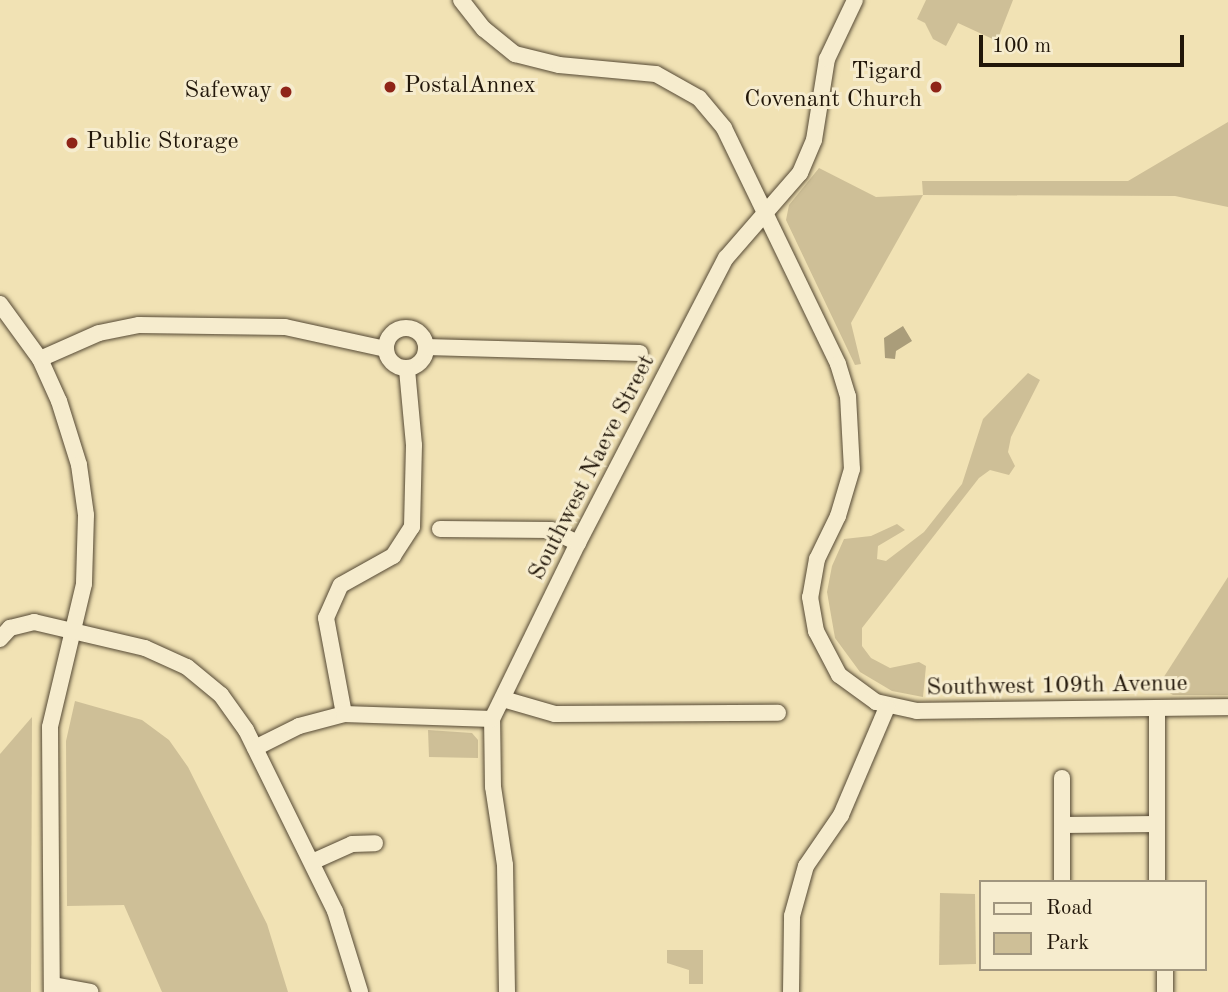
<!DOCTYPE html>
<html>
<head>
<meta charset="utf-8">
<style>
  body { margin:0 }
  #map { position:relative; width:1228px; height:992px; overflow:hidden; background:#f1e2b4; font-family:"Old Standard TT",serif }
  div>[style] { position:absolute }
  .green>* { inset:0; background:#cebf97 }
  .water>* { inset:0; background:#aa9d7a }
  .roads { filter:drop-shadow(0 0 2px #554934) drop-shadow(0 0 2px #554934) }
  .street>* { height:16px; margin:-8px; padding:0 8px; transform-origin:8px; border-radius:8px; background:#f6ecce }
  .street>.ring { margin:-8px; padding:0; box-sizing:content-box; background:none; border:16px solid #f6ecce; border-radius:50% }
  .dots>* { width:19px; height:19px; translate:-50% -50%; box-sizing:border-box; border:4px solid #f6ecce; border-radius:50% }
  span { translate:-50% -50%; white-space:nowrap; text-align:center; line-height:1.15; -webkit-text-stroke:6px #f6ecce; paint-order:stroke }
  .poi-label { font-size:24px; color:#211609 }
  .right { translate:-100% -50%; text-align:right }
  .left { translate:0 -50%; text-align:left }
  .street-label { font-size:24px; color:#211609 }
  .legend { position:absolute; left:979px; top:880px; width:228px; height:91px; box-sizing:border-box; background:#f6ecce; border:2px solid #a1967f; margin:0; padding:9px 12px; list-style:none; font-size:21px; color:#211609 }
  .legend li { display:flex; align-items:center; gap:14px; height:35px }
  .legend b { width:35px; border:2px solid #a1967f }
  .scale { position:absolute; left:979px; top:35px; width:205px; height:32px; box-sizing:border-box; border:4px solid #211609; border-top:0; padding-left:9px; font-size:21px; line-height:24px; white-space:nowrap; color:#211609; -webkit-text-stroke:5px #f6ecce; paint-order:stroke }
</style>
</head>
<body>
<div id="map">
  <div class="green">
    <i style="clip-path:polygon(926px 0,1013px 0,997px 41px,958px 23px,946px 46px,933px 39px,925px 23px,917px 19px)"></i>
    <i style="clip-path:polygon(1228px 122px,1228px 207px,1175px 196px,923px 195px,851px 323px,861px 364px,855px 365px,786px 220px,789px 205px,819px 168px,876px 197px,923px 195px,922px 181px,1128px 181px)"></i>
    <i style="clip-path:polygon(1028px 373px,1040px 380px,1011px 437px,1008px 452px,1015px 466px,1009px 475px,990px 470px,979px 478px,862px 628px,862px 646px,871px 658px,890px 668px,919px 662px,926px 666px,923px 697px,892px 691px,860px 672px,835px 638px,827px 592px,832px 566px,844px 539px,871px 536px,897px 524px,905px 530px,878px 546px,877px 559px,886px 561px,924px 532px,962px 484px,983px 419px)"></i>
    <i style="clip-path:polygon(1228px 577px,1228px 695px,1173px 695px,1158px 686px)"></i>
    <i style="clip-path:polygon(75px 701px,142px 720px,169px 740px,188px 767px,267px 924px,288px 992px,162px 992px,124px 905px,67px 906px,66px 741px)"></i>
    <i style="clip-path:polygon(32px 717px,31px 992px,0 992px,0 754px)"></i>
    <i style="clip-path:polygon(428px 730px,472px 733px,478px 740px,478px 758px,429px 757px)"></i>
    <i style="clip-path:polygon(940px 893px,975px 894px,976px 964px,939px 965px)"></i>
    <i style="clip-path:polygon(667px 950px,703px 950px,703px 984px,689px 984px,689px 970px,667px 963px)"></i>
  </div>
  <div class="water">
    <i style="clip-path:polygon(903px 326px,912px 341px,896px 351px,895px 359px,885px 358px,884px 338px)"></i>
  </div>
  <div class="roads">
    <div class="street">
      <i style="left:461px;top:0;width:37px;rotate:52deg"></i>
      <i style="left:484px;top:29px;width:40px;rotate:39deg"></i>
      <i style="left:515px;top:54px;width:45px;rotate:14deg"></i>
      <i style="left:559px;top:65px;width:97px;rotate:5.3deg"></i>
      <i style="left:656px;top:74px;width:49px;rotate:29.2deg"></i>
      <i style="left:699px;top:98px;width:39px;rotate:50deg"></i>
      <i style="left:724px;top:128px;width:262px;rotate:64.2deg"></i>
      <i style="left:838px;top:364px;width:34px;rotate:73deg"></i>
      <i style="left:848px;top:396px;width:73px;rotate:86.9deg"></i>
      <i style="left:852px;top:469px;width:49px;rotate:106.6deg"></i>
      <i style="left:838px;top:516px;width:48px;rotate:116deg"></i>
      <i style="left:817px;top:559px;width:39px;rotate:100deg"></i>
      <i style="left:810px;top:597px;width:35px;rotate:80deg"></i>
      <i style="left:816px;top:631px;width:50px;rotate:62.4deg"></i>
      <i style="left:839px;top:675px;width:46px;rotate:36.1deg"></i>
      <i style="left:876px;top:702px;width:42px;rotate:12.4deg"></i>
      <i style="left:917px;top:711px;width:311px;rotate:-0.7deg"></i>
      <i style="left:0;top:304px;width:68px;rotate:54deg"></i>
      <i style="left:40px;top:359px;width:46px;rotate:65.7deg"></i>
      <i style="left:59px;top:401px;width:67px;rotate:72.6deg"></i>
      <i style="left:79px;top:465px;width:50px;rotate:82deg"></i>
      <i style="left:86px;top:515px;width:69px;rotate:91.7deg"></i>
      <i style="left:84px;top:584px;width:147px;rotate:103.4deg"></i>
      <i style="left:50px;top:727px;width:265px;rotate:89.6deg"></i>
      <i class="ring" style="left:386px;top:328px;width:24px;height:24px"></i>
      <i style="left:426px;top:347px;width:214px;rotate:1.6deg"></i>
      <i style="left:40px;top:359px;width:64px;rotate:-23.8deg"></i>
      <i style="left:99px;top:333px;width:41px;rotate:-11.3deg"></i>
      <i style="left:139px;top:325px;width:146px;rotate:0.8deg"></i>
      <i style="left:285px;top:327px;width:103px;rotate:12.3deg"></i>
      <i style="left:440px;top:529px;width:111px;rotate:0.5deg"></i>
      <i style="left:551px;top:530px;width:30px;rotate:26deg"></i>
      <i style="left:0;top:639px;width:15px;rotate:-48deg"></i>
      <i style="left:10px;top:628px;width:25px;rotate:-14deg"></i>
      <i style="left:34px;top:622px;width:114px;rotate:13.2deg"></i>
      <i style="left:145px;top:648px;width:46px;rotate:24.3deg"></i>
      <i style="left:187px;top:667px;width:44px;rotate:39.5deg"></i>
      <i style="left:221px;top:695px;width:43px;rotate:54.5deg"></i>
      <i style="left:246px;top:730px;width:202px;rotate:63.8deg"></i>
      <i style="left:335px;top:911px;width:85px;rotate:72.8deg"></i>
      <i style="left:503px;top:699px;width:54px;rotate:16.1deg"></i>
      <i style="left:555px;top:714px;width:223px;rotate:-0.3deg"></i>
      <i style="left:1157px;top:708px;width:174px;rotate:90deg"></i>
      <i style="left:344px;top:714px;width:98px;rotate:-100.6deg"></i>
      <i style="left:326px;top:618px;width:36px;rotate:-66deg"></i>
      <i style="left:341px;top:585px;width:60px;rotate:-29.1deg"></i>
      <i style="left:393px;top:556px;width:35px;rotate:-57deg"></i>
      <i style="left:412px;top:527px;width:82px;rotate:-88.6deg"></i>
      <i style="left:414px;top:445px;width:76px;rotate:-95.3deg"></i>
      <i style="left:255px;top:748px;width:49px;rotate:-26.6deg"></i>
      <i style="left:299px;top:726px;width:47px;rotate:-14.9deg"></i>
      <i style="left:344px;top:714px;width:148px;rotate:1.9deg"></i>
      <i style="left:1062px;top:778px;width:104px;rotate:90deg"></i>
      <i style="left:1062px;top:825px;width:95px;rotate:-0.6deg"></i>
      <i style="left:312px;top:862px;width:44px;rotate:-24.2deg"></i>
      <i style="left:352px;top:844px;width:23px;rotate:-2deg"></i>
      <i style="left:1165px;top:969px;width:23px;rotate:90deg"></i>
      <i style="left:52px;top:985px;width:39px;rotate:10deg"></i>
      <i style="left:507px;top:992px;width:127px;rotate:-90.9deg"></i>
      <i style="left:505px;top:865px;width:79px;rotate:-98.7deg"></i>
      <i style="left:493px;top:787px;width:68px;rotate:-90.8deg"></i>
      <i style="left:492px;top:719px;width:196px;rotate:-64deg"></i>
      <i style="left:578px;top:543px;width:321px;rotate:-62.6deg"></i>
      <i style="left:726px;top:258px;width:113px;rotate:-49deg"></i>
      <i style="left:800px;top:173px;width:36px;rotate:-67deg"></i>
      <i style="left:814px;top:140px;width:82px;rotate:-80.9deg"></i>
      <i style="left:827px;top:59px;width:65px;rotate:-64.6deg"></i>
      <i style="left:791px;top:992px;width:76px;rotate:-89.2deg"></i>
      <i style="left:792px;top:916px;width:52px;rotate:-74.4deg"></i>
      <i style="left:806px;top:866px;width:62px;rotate:-55.5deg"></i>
      <i style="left:841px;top:815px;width:117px;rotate:-66.9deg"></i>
    </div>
  </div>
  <div class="dots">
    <i style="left:390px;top:87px;background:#8f2418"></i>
    <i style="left:936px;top:87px;background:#8f2418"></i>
    <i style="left:286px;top:92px;background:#8f2418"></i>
    <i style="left:72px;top:143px;background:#8f2418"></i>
  </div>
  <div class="poi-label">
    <span class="right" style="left:922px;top:87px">Tigard<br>Covenant Church</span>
    <span class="left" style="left:404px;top:87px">PostalAnnex</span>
    <span class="right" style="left:272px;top:92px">Safeway</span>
    <span class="left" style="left:86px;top:143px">Public Storage</span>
  </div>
  <div class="street-label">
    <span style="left:593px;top:468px;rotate:-63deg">Southwest Naeve Street</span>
    <span style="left:1057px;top:687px;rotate:-1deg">Southwest 109th Avenue</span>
  </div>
  <ul class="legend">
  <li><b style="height:9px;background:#f6ecce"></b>Road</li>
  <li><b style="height:19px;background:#cebf97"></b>Park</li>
  </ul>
  <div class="scale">100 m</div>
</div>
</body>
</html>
